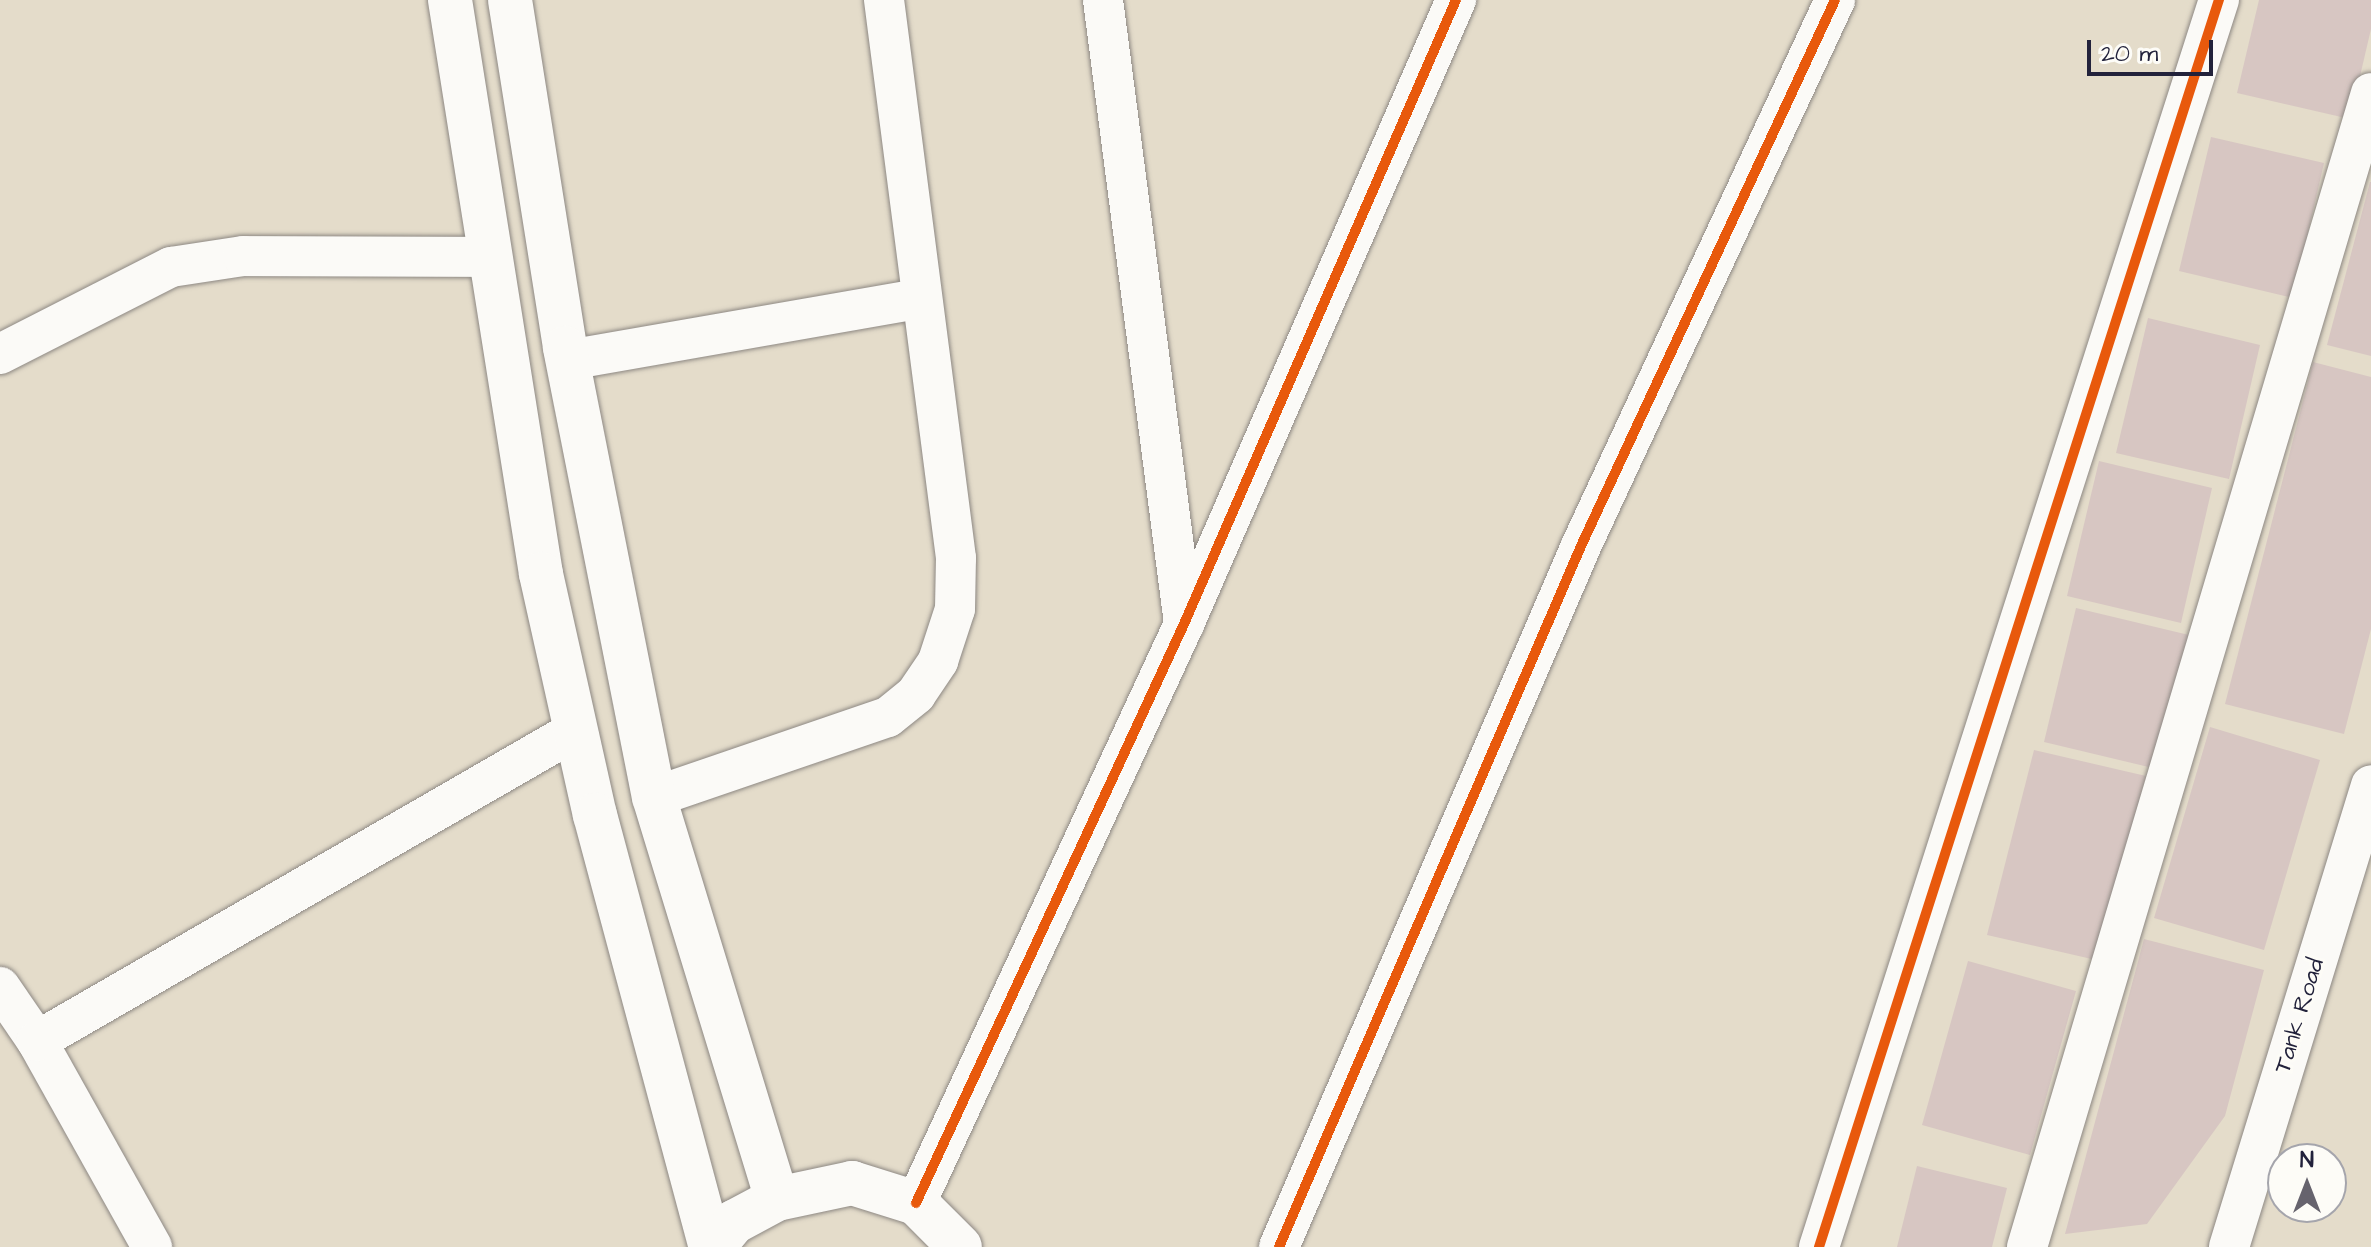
<!DOCTYPE html>
<html>
<head>
<meta charset="utf-8">
<style>
  body { margin:0 }
  #map { position:relative; width:2371px; height:1247px; overflow:hidden; background:#e4dcca; font-family:"Architects Daughter",sans-serif }
  div>[style] { position:absolute }
  .building>* { inset:0; background:#d7c6c2 }
  .roads { filter:drop-shadow(0 0 2px #8d8883) drop-shadow(0 0 2px #8d8883) }
  .minor>* { height:40px; margin:-20px; padding:0 20px; transform-origin:20px; border-radius:20px; background:#fbfaf7 }
  .secondary>* { height:44px; margin:-22px; padding:0 22px; transform-origin:22px; border-radius:22px; background:#fbfaf7 }
  .cycleway>* { height:10px; margin:-5px; padding:0 5px; transform-origin:5px; border-radius:5px; background:#e8590c }
  span { translate:-50% -50%; white-space:nowrap; text-align:center; line-height:1.15; -webkit-text-stroke:6px #fdfcf7; paint-order:stroke }
  .street-label { font-size:24px; color:#22223b }
  .north { position:absolute; left:2267px; top:1143px; width:80px; height:80px; box-sizing:border-box; background:#fdfcf7; border:2px solid #a5a5ac; border-radius:50%; rotate:0deg; font-size:22px; font-weight:700; line-height:32px; text-align:center; color:#22223b }
  .north::after { content:''; display:block; margin:auto; width:28px; height:36px; background:#66636d; clip-path:polygon(50% 0,100% 100%,50% 72%,0 100%) }
  .scale { position:absolute; left:2087px; top:40px; width:126px; height:36px; box-sizing:border-box; border:4px solid #22223b; border-top:0; padding-left:10px; font-size:24px; line-height:28px; white-space:nowrap; color:#22223b; -webkit-text-stroke:6px #fdfcf7; paint-order:stroke }
</style>
</head>
<body>
<div id="map">
  <div class="building">
    <i style="clip-path:polygon(2259px 0,2371px 0,2371px 29px,2350px 119px,2237px 93px)"></i>
    <i style="clip-path:polygon(2211px 137px,2324px 163px,2293px 298px,2179px 271px)"></i>
    <i style="clip-path:polygon(2370px 182px,2371px 182px,2371px 356px,2327px 345px)"></i>
    <i style="clip-path:polygon(2148px 318px,2260px 345px,2229px 479px,2116px 453px)"></i>
    <i style="clip-path:polygon(2313px 362px,2371px 377px,2371px 629px,2344px 734px,2225px 704px)"></i>
    <i style="clip-path:polygon(2099px 461px,2212px 488px,2181px 623px,2067px 596px)"></i>
    <i style="clip-path:polygon(2076px 608px,2189px 635px,2157px 769px,2044px 742px)"></i>
    <i style="clip-path:polygon(2210px 727px,2320px 760px,2264px 950px,2154px 918px)"></i>
    <i style="clip-path:polygon(2034px 750px,2146px 776px,2096px 960px,1987px 935px)"></i>
    <i style="clip-path:polygon(2144px 939px,2264px 970px,2225px 1116px,2147px 1224px,2065px 1234px)"></i>
    <i style="clip-path:polygon(1968px 961px,2076px 991px,2030px 1155px,1922px 1125px)"></i>
    <i style="clip-path:polygon(1917px 1166px,2007px 1188px,1992px 1247px,1897px 1247px)"></i>
  </div>
  <div class="roads">
    <div class="minor">
      <i style="left:1103px;top:0;width:629px;rotate:82.6deg"></i>
      <i style="left:0;top:354px;width:192px;rotate:-27deg"></i>
      <i style="left:171px;top:267px;width:73px;rotate:-8.7deg"></i>
      <i style="left:243px;top:256px;width:245px;rotate:0.2deg"></i>
      <i style="left:568px;top:360px;width:359px;rotate:-9.9deg"></i>
      <i style="left:654px;top:797px;width:247px;rotate:-18.9deg"></i>
      <i style="left:888px;top:717px;width:36px;rotate:-39deg"></i>
      <i style="left:916px;top:694px;width:40px;rotate:-56deg"></i>
      <i style="left:938px;top:661px;width:55px;rotate:-71.9deg"></i>
      <i style="left:955px;top:609px;width:51px;rotate:-88.9deg"></i>
      <i style="left:956px;top:558px;width:563px;rotate:-97.35deg"></i>
      <i style="left:0;top:987px;width:65px;rotate:55.6deg"></i>
      <i style="left:37px;top:1041px;width:236px;rotate:60.8deg"></i>
      <i style="left:37px;top:1041px;width:622px;rotate:-29.98deg"></i>
      <i style="left:916px;top:1203px;width:638px;rotate:-65.16deg"></i>
      <i style="left:1184px;top:624px;width:681px;rotate:-66.45deg"></i>
      <i style="left:1279px;top:1247px;width:763px;rotate:-66.69deg"></i>
      <i style="left:1581px;top:546px;width:602px;rotate:-65.05deg"></i>
      <i style="left:1819px;top:1247px;width:1310px;rotate:-72.22deg"></i>
      <i style="left:2027px;top:1247px;width:1204px;rotate:-73.4deg"></i>
      <i style="left:2229px;top:1247px;width:483px;rotate:-72.9deg"></i>
    </div>
    <div class="secondary">
      <i style="left:450px;top:0;width:581px;rotate:80.99deg"></i>
      <i style="left:541px;top:574px;width:247px;rotate:77.4deg"></i>
      <i style="left:595px;top:815px;width:447px;rotate:75deg"></i>
      <i style="left:510px;top:0;width:352px;rotate:81deg"></i>
      <i style="left:565px;top:348px;width:458px;rotate:78.8deg"></i>
      <i style="left:654px;top:797px;width:420px;rotate:73deg"></i>
      <i style="left:713px;top:1247px;width:33px;rotate:-50deg"></i>
      <i style="left:734px;top:1222px;width:49px;rotate:-28.1deg"></i>
      <i style="left:777px;top:1199px;width:77px;rotate:-12deg"></i>
      <i style="left:852px;top:1183px;width:67px;rotate:17.4deg"></i>
      <i style="left:916px;top:1203px;width:62px;rotate:45deg"></i>
    </div>
  </div>
  <div class="cycleway">
    <i style="left:916px;top:1203px;width:638px;rotate:-65.16deg"></i>
    <i style="left:1184px;top:624px;width:681px;rotate:-66.45deg"></i>
    <i style="left:1279px;top:1247px;width:763px;rotate:-66.69deg"></i>
    <i style="left:1581px;top:546px;width:602px;rotate:-65.05deg"></i>
    <i style="left:1819px;top:1247px;width:1310px;rotate:-72.22deg"></i>
  </div>
  <div class="street-label">
    <span style="left:2300px;top:1016px;rotate:-73deg">Tank Road</span>
  </div>
  <div class="north">N</div>
  <div class="scale">20 m</div>
</div>
</body>
</html>
